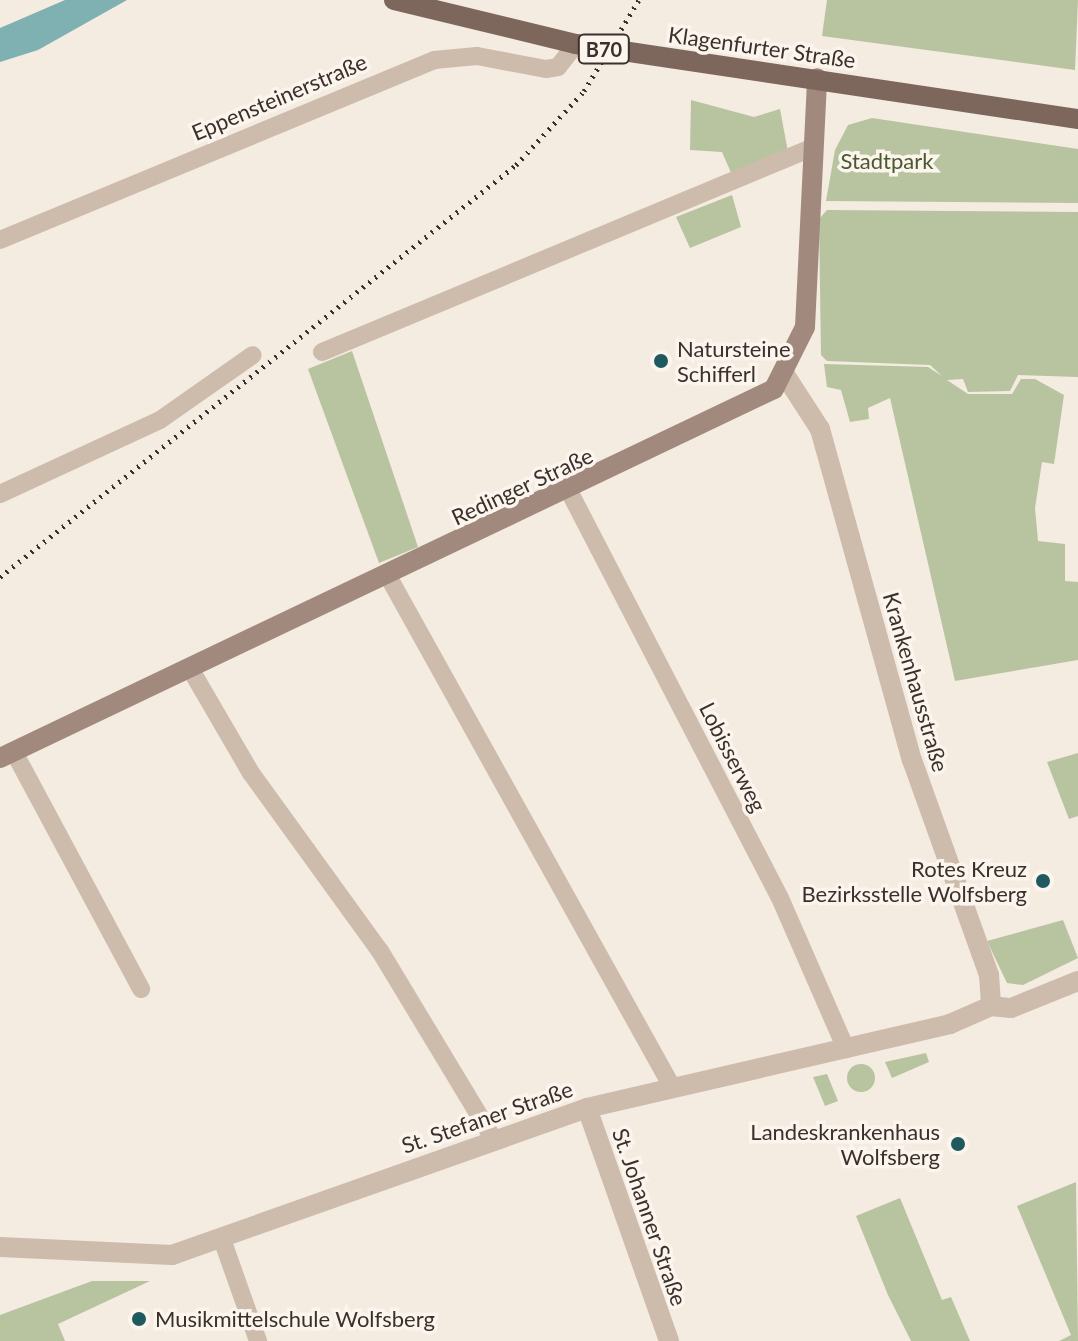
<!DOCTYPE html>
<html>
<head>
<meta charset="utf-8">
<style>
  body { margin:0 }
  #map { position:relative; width:1078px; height:1341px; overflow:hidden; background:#f4ebe1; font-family:Lato,sans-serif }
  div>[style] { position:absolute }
  .green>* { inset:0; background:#b8c4a0 }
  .round { border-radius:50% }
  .water>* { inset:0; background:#7fb0b2 }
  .minor>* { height:18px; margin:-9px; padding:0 9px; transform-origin:9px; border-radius:9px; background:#cdbbac }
  .tertiary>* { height:20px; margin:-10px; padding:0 10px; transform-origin:10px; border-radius:10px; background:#cdbbac }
  .secondary>* { height:20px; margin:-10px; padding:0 10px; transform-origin:10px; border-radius:10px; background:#a18a7d }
  .primary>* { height:20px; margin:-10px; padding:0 10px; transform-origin:10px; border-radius:10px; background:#7d675c }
  .rail>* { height:5px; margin-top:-2.5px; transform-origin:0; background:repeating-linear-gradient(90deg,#3b302b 0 2px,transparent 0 8px) }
  .dots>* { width:22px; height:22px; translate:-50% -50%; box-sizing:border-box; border:4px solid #fbf5ee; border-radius:50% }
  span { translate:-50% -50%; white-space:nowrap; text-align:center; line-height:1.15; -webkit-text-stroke:7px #fbf5ee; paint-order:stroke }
  .shield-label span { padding:2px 6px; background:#fbf5ee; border:2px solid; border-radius:6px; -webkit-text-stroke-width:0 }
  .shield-label { font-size:20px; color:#3b302b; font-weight:700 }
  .street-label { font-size:22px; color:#3b302b }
  .park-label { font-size:22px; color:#4a5a2e }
  .poi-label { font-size:22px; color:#3b302b }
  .left { translate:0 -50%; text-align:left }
  .right { translate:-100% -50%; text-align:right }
</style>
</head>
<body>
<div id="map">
  <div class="green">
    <i style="clip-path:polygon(827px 0,1078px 0,1075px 70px,822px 36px)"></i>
    <i style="clip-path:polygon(691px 100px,754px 117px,780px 109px,788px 152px,732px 175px,722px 152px,690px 150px)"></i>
    <i style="clip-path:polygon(872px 118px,1078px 149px,1078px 203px,826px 201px,835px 150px,848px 125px)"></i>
    <i style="clip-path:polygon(732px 195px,741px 227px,690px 248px,676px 217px)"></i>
    <i style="clip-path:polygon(827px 210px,1078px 212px,1078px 377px,1018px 375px,1010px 391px,968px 392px,963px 379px,947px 380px,968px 394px,1012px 394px,1021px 379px,1035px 379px,1064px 395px,1054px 464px,1042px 462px,1035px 508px,1038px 541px,1065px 544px,1065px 581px,1078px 582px,1078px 660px,955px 681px,890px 398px,868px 408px,869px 419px,850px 422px,841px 390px,827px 387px,824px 364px,928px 367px,942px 376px,930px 365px,827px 361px,821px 355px,819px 219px)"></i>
    <i style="clip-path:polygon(352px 351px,418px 547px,379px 563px,308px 369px)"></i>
    <i style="clip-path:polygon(1078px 753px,1078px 816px,1069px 819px,1047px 762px)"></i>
    <i style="clip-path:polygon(1063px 920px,1078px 958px,1023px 985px,1007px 983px,987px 941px)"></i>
    <i style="clip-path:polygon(926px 1053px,929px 1062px,892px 1078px,885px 1062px)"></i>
    <i class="round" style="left:847px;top:1064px;width:28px;height:28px"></i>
    <i style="clip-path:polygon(827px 1074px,838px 1101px,825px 1106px,813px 1077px)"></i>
    <i style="clip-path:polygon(1076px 1182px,1078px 1341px,1059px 1341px,1071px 1335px,1017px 1206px)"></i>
    <i style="clip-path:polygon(900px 1198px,942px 1300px,951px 1297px,970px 1341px,911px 1341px,888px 1295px,856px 1216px)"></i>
    <i style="clip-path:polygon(92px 1281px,150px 1281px,58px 1324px,65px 1341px,0 1341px,0 1315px)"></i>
  </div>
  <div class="water">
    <i style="clip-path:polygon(65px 0,127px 0,38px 50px,0 62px,0 28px)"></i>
  </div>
  <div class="minor">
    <i style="left:0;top:240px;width:470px;rotate:-22.5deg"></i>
    <i style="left:434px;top:60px;width:43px;rotate:-5.3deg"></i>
    <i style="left:477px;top:56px;width:70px;rotate:10.7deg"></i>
    <i style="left:546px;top:69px;width:12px;rotate:-9deg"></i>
    <i style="left:558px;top:67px;width:29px;rotate:-52deg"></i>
    <i style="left:322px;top:352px;width:528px;rotate:-22.63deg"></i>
    <i style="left:569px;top:491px;width:458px;rotate:62.6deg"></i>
    <i style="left:780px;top:898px;width:165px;rotate:66.4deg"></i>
    <i style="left:0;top:494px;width:176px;rotate:-24.8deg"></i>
    <i style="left:160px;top:420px;width:113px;rotate:-35deg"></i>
    <i style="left:388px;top:576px;width:582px;rotate:60.93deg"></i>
    <i style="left:191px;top:670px;width:119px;rotate:59.8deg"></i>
    <i style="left:251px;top:773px;width:220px;rotate:54.1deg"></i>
    <i style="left:380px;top:951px;width:218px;rotate:58.9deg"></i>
    <i style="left:14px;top:752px;width:269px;rotate:61.8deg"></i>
    <i style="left:223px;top:1242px;width:105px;rotate:70.5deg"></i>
  </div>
  <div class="tertiary">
    <i style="left:785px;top:375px;width:64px;rotate:57.1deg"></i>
    <i style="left:820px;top:429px;width:344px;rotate:74.5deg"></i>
    <i style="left:912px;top:760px;width:228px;rotate:70.3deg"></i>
    <i style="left:989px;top:975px;width:31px;rotate:86deg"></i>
    <i style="left:991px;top:1006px;width:20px;rotate:6deg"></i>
    <i style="left:1011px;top:1008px;width:72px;rotate:-21.9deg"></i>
    <i style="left:587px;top:1108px;width:247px;rotate:70.6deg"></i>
    <i style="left:0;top:1247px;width:172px;rotate:2.7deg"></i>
    <i style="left:172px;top:1255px;width:440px;rotate:-19.5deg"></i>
    <i style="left:587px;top:1108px;width:373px;rotate:-13deg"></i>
    <i style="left:950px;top:1024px;width:45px;rotate:-23.7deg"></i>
  </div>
  <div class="secondary">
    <i style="left:0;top:758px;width:857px;rotate:-25.49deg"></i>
    <i style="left:774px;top:389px;width:69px;rotate:-63.4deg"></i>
    <i style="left:805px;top:327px;width:249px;rotate:-87.2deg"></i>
  </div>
  <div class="primary">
    <i style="left:394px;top:0;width:187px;rotate:13.6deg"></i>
    <i style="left:576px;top:44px;width:508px;rotate:8.5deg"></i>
  </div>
  <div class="rail">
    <i style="left:0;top:577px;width:660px;rotate:-38.61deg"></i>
    <i style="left:516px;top:165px;width:100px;rotate:-47.4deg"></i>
    <i style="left:584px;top:91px;width:106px;rotate:-58.9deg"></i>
  </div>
  <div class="dots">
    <i style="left:661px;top:361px;background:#1f5a5e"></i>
    <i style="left:1043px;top:881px;background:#1f5a5e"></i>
    <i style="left:958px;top:1144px;background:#1f5a5e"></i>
    <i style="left:139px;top:1319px;background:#1f5a5e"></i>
  </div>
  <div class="shield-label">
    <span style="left:604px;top:49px">B70</span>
  </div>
  <div class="street-label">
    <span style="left:762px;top:47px;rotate:8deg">Klagenfurter Straße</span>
    <span style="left:279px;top:97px;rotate:-23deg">Eppensteinerstraße</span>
    <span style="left:522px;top:486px;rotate:-25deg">Redinger Straße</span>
    <span style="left:916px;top:682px;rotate:74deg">Krankenhausstraße</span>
    <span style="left:733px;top:757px;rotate:63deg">Lobisserweg</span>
    <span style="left:487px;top:1117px;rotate:-19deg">St. Stefaner Straße</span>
    <span style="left:650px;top:1217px;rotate:71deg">St. Johanner Straße</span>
  </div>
  <div class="park-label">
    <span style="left:887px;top:161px">Stadtpark</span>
  </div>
  <div class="poi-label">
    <span class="left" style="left:677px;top:361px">Natursteine<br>Schifferl</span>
    <span class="right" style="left:1027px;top:881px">Rotes Kreuz<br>Bezirksstelle Wolfsberg</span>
    <span class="right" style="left:940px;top:1144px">Landeskrankenhaus<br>Wolfsberg</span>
    <span class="left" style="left:155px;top:1319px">Musikmittelschule Wolfsberg</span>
  </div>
</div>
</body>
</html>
